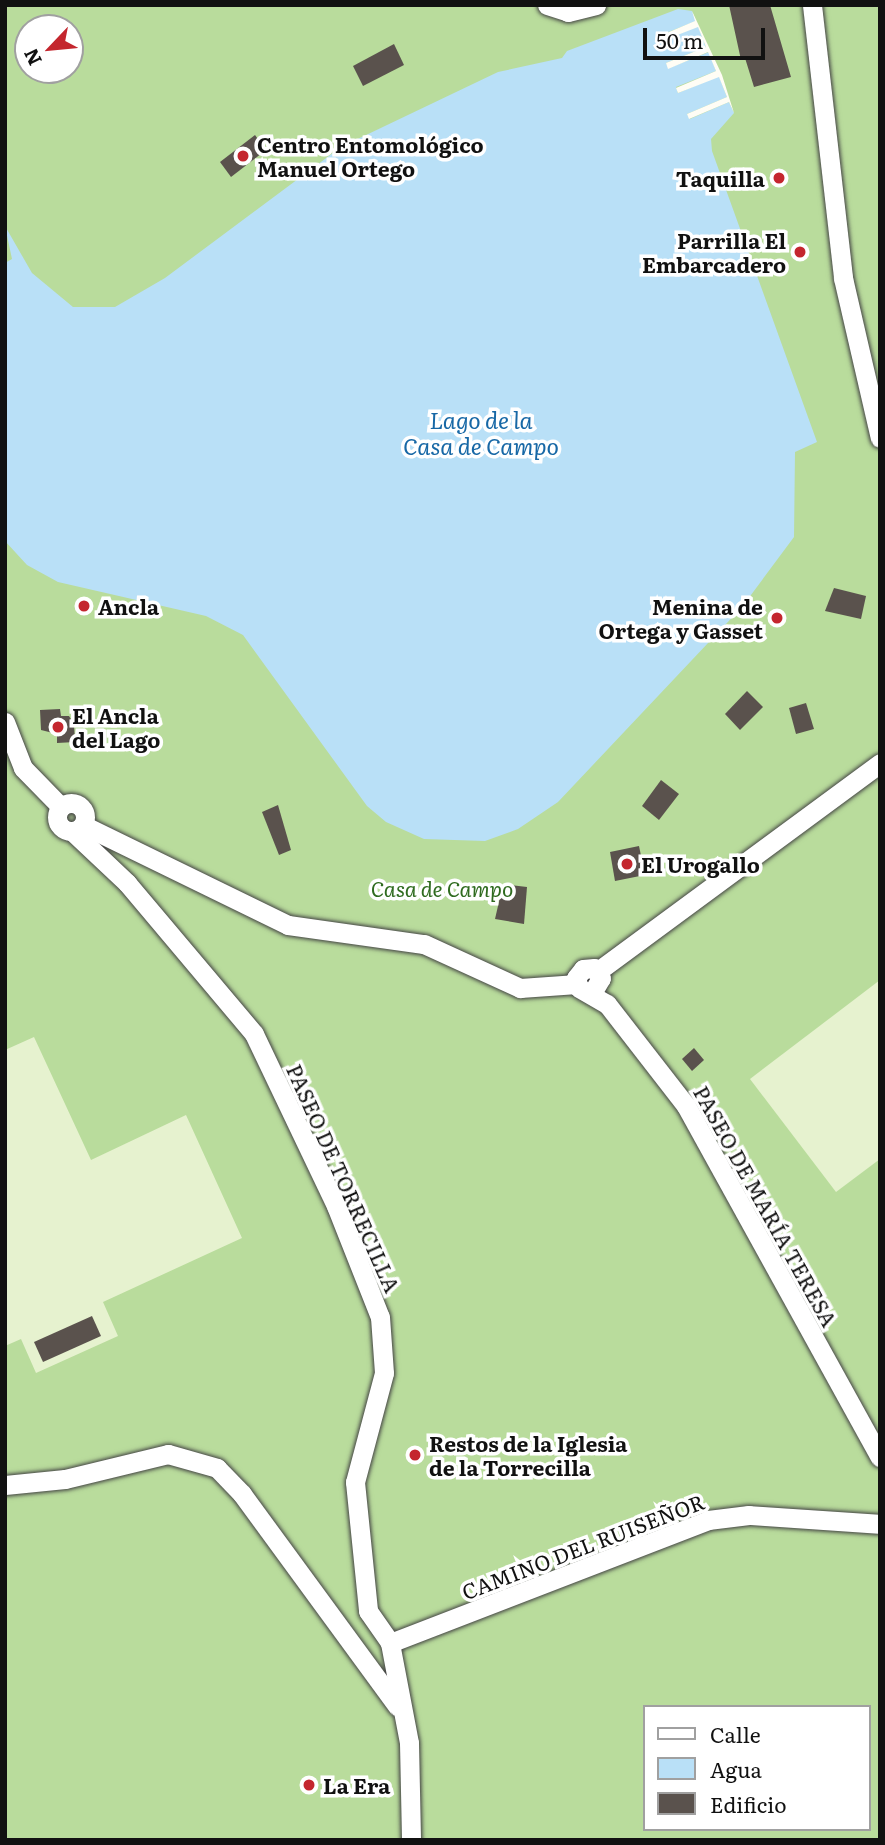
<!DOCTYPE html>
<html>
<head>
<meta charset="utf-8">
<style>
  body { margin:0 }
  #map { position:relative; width:885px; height:1845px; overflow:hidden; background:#fffdf5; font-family:Literata,serif }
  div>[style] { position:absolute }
  .forest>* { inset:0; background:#b9dc9c }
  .pitch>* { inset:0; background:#e6f2cf }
  .water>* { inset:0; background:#b9e0f7 }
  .pier>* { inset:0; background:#fffdf5 }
  .building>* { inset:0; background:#5a524d }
  .roads { filter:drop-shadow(0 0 2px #444) drop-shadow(0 0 2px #444) }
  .street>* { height:19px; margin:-9.5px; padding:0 9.5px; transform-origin:9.5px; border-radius:9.5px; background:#fff }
  .street>.ring { margin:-9.5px; padding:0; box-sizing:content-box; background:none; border:19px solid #fff; border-radius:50% }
  .dots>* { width:19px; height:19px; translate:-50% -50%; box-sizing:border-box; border:4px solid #fff; border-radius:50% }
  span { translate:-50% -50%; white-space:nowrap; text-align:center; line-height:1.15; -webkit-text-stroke:7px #fff; paint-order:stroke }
  .poi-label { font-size:21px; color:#111; font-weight:700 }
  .left { translate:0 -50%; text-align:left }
  .right { translate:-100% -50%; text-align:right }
  .park-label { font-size:21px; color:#2f6b1f; font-style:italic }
  .street-label { font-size:21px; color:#111 }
  .water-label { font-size:23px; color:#1768a6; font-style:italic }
  .frame { position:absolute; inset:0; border:7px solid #111; pointer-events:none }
  .legend { position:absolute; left:643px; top:1705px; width:228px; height:126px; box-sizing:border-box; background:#fff; border:2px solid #a0a0a0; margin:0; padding:9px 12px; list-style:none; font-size:21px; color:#111 }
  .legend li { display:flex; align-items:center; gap:14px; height:35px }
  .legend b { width:35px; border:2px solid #a0a0a0 }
  .north { position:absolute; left:14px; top:14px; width:70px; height:70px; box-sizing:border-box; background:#fff; border:2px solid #a0a0a0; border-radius:50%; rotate:244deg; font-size:19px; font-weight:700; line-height:28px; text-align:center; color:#111 }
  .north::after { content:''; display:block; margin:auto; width:24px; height:32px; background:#c4262e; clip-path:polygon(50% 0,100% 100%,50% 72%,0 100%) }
  .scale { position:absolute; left:643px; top:28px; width:122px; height:32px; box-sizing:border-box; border:4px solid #111; border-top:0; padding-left:9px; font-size:21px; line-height:24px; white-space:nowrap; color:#111; -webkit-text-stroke:5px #fff; paint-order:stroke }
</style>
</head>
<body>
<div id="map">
  <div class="forest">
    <i style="clip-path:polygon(evenodd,5px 5px,880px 5px,880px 1840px,5px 1840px,5px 5px,28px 28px,70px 28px,70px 70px,28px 70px,28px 28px,5px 5px,645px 1707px,869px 1707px,869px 1829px,645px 1829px,645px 1707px)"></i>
  </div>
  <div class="pitch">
    <i style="clip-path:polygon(880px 980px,880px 1159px,836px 1192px,750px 1079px)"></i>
    <i style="clip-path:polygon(34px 1037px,91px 1160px,186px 1115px,242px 1238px,103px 1302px,118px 1336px,36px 1373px,21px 1339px,5px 1346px,5px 1050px)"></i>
  </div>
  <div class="water">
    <i style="clip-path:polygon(678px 9px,692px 11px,696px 21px,656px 37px,658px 43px,698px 26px,706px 47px,666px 63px,669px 68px,709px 52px,716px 71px,676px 87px,678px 93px,719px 76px,727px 97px,687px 114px,690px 119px,729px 102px,734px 113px,711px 139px,712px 151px,817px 442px,795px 452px,794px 537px,742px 607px,558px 802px,518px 829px,485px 841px,424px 839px,386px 822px,367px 806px,243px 635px,206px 616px,58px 582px,27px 565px,5px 541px,5px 263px,12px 259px,5px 226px,32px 273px,73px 307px,115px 307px,165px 278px,341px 147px,498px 72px,562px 58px,567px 51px)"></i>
  </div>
  <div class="pier">
    <i style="clip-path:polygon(692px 11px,722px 75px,734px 113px,729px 102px,689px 119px,687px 114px,727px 97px,719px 77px,678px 93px,676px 88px,716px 71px,708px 52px,668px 69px,666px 63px,706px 47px,698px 27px,657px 43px,655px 38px,695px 21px)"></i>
  </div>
  <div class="building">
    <i style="clip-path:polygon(729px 5px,770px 5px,791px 77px,754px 87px,745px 58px,741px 60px)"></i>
    <i style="clip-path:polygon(394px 44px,404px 65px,363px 86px,353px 66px)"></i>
    <i style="clip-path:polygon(255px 135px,266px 150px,231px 177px,220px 162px)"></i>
    <i style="clip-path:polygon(834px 588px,866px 596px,861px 619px,825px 611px)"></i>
    <i style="clip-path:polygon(747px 691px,763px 707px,740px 730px,725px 714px)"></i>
    <i style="clip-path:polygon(806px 703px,814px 729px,796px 734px,789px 708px)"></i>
    <i style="clip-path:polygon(60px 709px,61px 716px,69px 716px,74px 724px,75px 742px,57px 743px,57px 734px,41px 730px,40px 710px)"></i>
    <i style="clip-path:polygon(661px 780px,679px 794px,659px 820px,642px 806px)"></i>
    <i style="clip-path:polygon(278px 805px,291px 850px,279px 855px,262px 812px)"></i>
    <i style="clip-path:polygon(639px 846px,645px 875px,615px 881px,610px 852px)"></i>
    <i style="clip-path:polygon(503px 884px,527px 887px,524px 924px,495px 919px)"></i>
    <i style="clip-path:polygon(694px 1048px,704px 1060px,692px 1071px,682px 1059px)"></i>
    <i style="clip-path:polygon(92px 1316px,101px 1336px,43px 1362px,34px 1342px)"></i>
  </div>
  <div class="roads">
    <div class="street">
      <i style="left:547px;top:5px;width:22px;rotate:18deg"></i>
      <i style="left:568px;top:12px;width:29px;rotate:-14deg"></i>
      <i style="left:812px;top:5px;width:275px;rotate:83.5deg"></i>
      <i style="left:843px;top:278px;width:164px;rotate:77deg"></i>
      <i style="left:5px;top:722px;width:49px;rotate:68.6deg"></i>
      <i style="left:23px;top:768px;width:54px;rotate:45.7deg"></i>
      <i class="ring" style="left:57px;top:803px;width:9px;height:9px"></i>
      <i style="left:83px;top:825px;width:228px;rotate:26deg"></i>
      <i style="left:288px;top:925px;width:137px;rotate:8deg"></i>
      <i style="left:424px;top:944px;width:106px;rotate:24.6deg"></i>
      <i style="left:520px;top:988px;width:57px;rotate:-4deg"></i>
      <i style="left:72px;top:831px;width:76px;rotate:43.4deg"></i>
      <i style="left:127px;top:883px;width:197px;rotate:49.9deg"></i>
      <i style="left:254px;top:1034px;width:191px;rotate:64.5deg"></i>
      <i style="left:336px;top:1206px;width:119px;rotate:68.4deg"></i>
      <i style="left:380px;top:1317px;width:56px;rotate:85.9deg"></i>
      <i style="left:384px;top:1373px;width:113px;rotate:104.9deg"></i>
      <i style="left:355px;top:1482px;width:130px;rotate:84.2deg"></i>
      <i style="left:368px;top:1611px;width:39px;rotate:55deg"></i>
      <i style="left:390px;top:1643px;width:102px;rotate:79.2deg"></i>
      <i style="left:409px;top:1743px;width:97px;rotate:88.8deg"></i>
      <i style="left:598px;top:971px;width:350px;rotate:-36.4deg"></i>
      <i style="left:592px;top:993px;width:17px;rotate:-59deg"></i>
      <i style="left:601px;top:978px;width:12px;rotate:-125deg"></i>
      <i style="left:594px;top:968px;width:11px;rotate:175deg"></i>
      <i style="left:583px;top:969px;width:11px;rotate:128deg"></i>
      <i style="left:576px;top:978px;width:10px;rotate:73deg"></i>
      <i style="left:579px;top:988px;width:32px;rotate:30deg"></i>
      <i style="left:607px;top:1004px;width:129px;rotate:52.2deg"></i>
      <i style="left:686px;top:1106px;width:401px;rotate:61.1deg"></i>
      <i style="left:5px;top:1485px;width:60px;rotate:-5.7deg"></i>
      <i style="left:65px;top:1479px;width:106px;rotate:-13.6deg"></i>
      <i style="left:168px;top:1454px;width:51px;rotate:15.9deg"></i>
      <i style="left:217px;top:1468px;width:36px;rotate:46deg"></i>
      <i style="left:242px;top:1494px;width:263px;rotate:53.8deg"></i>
      <i style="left:390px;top:1643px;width:341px;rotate:-21.1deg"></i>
      <i style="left:708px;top:1520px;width:41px;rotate:-7deg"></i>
      <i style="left:749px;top:1515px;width:131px;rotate:3.9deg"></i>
    </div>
  </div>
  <div class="dots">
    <i style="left:243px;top:156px;background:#c4262e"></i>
    <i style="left:779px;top:178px;background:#c4262e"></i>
    <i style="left:800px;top:252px;background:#c4262e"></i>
    <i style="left:84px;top:606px;background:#c4262e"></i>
    <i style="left:777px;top:618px;background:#c4262e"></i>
    <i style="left:58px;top:727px;background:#c4262e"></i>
    <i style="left:627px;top:864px;background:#c4262e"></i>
    <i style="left:415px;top:1455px;background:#c4262e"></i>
    <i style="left:309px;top:1785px;background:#c4262e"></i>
  </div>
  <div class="poi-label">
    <span class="left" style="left:257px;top:156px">Centro Entomológico<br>Manuel Ortego</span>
    <span class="right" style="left:765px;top:178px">Taquilla</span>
    <span class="right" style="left:786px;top:252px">Parrilla El<br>Embarcadero</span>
    <span class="left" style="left:98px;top:606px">Ancla</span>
    <span class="right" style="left:763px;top:618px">Menina de<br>Ortega y Gasset</span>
    <span class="left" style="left:72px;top:727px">El Ancla<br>del Lago</span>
    <span class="left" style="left:641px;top:864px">El Urogallo</span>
    <span class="left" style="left:429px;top:1455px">Restos de la Iglesia<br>de la Torrecilla</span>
    <span class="left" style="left:323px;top:1785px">La Era</span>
  </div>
  <div class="park-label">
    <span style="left:442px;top:888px">Casa de Campo</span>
  </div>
  <div class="street-label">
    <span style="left:344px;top:1178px;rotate:66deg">PASEO DE TORRECILLA</span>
    <span style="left:766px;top:1206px;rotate:61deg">PASEO DE MARÍA TERESA</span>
    <span style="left:583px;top:1546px;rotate:-21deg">CAMINO DEL RUISEÑOR</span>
  </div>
  <div class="water-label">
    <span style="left:481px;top:432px">Lago de la<br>Casa de Campo</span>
  </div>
  <div class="frame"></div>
  <ul class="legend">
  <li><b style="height:9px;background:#fff"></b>Calle</li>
  <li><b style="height:19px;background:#b9e0f7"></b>Agua</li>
  <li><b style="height:19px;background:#5a524d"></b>Edificio</li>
  </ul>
  <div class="north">N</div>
  <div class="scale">50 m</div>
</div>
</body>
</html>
